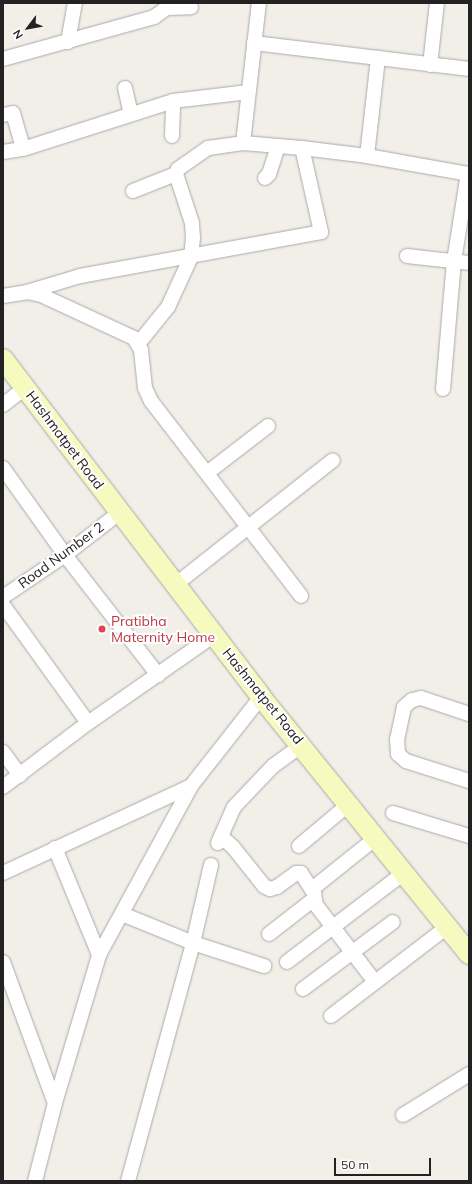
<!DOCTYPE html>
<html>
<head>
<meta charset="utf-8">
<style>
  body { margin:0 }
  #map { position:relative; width:472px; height:1184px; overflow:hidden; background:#f2efe9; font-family:Mulish,sans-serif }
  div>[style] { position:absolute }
  .roads { filter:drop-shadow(0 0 1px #a9a9a9) drop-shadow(0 0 1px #a9a9a9) }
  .minor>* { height:14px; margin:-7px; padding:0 7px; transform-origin:7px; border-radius:7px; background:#fff }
  .secondary>* { height:20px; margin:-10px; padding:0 10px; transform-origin:10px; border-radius:10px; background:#f7fabf }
  .dots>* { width:11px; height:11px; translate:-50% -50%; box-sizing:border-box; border:2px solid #fff; border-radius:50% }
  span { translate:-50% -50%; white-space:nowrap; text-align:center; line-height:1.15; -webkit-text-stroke:4px #fff; paint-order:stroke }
  .street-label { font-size:14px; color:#222 }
  .health-label { font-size:14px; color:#be3a42 }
  .left { translate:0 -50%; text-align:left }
  .frame { position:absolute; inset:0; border:4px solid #222; pointer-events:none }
  .north { position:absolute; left:8px; top:8px; width:40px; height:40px; -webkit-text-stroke:3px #fff; paint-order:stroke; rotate:238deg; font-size:11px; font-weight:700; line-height:16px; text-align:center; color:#222 }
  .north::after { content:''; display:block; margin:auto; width:14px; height:18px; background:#222; clip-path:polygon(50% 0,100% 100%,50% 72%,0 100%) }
  .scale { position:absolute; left:334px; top:1158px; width:97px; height:18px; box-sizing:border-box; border:2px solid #222; border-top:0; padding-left:5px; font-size:12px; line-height:14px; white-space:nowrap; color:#222; -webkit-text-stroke:3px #fff; paint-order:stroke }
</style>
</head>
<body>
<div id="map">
  <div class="roads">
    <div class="minor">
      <i style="left:167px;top:8px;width:24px;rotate:-2deg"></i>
      <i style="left:68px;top:42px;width:40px;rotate:-80deg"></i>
      <i style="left:254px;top:43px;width:217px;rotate:6.9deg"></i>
      <i style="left:3px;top:59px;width:157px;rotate:-15.5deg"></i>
      <i style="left:154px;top:17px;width:16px;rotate:-35deg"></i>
      <i style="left:167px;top:8px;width:5px;rotate:-101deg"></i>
      <i style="left:430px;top:65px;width:62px;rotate:-83.6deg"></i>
      <i style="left:125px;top:88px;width:26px;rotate:77deg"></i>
      <i style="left:3px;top:115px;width:10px;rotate:-11deg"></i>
      <i style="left:13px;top:113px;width:37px;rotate:74deg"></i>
      <i style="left:172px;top:136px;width:35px;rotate:-88deg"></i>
      <i style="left:243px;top:143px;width:141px;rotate:-83.5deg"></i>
      <i style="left:3px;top:152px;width:20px;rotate:-9deg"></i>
      <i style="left:23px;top:149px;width:157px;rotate:-17.7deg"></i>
      <i style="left:173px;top:101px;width:76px;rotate:-6.8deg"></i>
      <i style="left:367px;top:156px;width:99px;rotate:-83.6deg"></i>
      <i style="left:265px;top:178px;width:6px;rotate:-45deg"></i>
      <i style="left:269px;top:174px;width:29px;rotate:-72deg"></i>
      <i style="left:133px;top:191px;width:46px;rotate:-21.6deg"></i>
      <i style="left:407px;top:256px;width:62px;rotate:6.4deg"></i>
      <i style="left:27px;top:292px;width:55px;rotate:-16.8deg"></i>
      <i style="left:80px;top:276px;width:245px;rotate:-10.3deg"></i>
      <i style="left:321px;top:232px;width:86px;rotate:-102.7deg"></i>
      <i style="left:3px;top:296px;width:24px;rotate:-9deg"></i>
      <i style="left:27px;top:292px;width:14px;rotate:12deg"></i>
      <i style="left:41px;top:295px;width:102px;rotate:24.8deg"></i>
      <i style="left:134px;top:338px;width:14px;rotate:60deg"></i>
      <i style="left:141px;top:350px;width:38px;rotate:84deg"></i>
      <i style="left:145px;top:388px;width:14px;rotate:65deg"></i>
      <i style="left:151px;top:401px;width:246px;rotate:52.4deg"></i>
      <i style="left:138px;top:344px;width:48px;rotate:-51deg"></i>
      <i style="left:168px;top:307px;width:55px;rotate:-65.3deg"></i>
      <i style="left:191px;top:257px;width:19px;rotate:-84deg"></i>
      <i style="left:193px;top:238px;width:15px;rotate:-94deg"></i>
      <i style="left:192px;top:223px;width:52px;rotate:-108.1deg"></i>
      <i style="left:176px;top:174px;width:5px;rotate:-68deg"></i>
      <i style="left:178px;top:169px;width:37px;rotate:-35deg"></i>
      <i style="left:208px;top:148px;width:35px;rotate:-8deg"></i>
      <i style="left:243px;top:143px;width:59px;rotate:4.8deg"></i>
      <i style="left:302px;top:148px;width:65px;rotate:7deg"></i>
      <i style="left:367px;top:156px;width:104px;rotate:10deg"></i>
      <i style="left:443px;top:389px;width:128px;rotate:-85.1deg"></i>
      <i style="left:454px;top:261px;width:88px;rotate:-80.9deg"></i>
      <i style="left:3px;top:405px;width:28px;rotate:-38deg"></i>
      <i style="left:3px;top:468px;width:107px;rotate:54.5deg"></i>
      <i style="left:65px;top:555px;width:152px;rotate:52.2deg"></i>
      <i style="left:207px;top:473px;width:77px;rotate:-37.6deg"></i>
      <i style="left:175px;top:585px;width:201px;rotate:-38.3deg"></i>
      <i style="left:3px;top:597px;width:75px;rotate:-34.1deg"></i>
      <i style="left:65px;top:555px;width:68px;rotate:-37.9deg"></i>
      <i style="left:3px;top:605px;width:145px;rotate:54.2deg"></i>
      <i style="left:469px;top:714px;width:51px;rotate:-161.6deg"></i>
      <i style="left:421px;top:698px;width:9px;rotate:167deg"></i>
      <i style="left:412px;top:700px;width:11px;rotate:139deg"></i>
      <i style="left:404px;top:707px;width:33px;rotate:102deg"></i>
      <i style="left:397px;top:739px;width:15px;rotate:86deg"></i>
      <i style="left:398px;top:754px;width:11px;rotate:41deg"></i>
      <i style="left:406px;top:761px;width:66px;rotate:17.6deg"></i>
      <i style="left:3px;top:752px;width:29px;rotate:54deg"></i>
      <i style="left:3px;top:787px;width:106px;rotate:-37deg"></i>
      <i style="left:88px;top:723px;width:154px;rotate:-34.9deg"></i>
      <i style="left:393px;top:813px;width:79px;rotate:16.8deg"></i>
      <i style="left:221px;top:836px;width:16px;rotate:43deg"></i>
      <i style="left:233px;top:847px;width:50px;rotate:51.5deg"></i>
      <i style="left:264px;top:886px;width:7px;rotate:27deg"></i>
      <i style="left:270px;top:889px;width:7px;rotate:-16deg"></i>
      <i style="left:277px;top:887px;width:24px;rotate:-36deg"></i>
      <i style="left:296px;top:873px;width:5px"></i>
      <i style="left:301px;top:873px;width:24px;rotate:57deg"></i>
      <i style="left:314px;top:893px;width:12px;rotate:81deg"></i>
      <i style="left:316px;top:905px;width:97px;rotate:52.5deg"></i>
      <i style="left:218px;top:843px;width:39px;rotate:-66deg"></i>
      <i style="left:234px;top:807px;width:57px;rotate:-46.4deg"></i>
      <i style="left:273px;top:766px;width:36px;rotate:-36deg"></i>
      <i style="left:299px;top:846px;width:65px;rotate:-40deg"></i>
      <i style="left:55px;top:848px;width:116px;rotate:67.6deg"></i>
      <i style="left:3px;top:873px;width:207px;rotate:-24.8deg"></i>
      <i style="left:191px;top:786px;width:113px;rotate:-51.8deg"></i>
      <i style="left:312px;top:889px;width:82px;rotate:-38.6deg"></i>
      <i style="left:122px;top:914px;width:77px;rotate:22.2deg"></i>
      <i style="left:193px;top:943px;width:75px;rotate:17.9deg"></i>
      <i style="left:269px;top:934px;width:57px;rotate:-37.9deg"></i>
      <i style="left:3px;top:962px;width:150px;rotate:69.8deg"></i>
      <i style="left:55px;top:1103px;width:154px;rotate:-73.4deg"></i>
      <i style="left:99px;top:955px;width:192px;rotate:-61.4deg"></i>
      <i style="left:287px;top:962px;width:147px;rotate:-37.3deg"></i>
      <i style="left:303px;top:989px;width:112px;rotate:-36.7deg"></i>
      <i style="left:331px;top:1016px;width:146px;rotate:-37.5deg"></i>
      <i style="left:403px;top:1115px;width:78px;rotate:-31.8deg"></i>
      <i style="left:35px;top:1181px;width:81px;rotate:-75.6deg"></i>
      <i style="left:128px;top:1181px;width:247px;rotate:-74.7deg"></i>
      <i style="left:193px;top:943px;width:80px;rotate:-77deg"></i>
    </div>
    <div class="secondary">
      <i style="left:3px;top:359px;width:425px;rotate:52.6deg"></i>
      <i style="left:261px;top:697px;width:331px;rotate:51deg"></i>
    </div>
  </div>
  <div class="dots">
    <i style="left:102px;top:629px;background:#e0444e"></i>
  </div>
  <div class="street-label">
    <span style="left:65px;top:440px;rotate:53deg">Hashmatpet Road</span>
    <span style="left:61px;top:555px;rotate:-36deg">Road Number 2</span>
    <span style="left:263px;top:696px;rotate:51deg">Hashmatpet Road</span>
  </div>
  <div class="health-label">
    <span class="left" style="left:111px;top:629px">Pratibha<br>Maternity Home</span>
  </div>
  <div class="frame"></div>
  <div class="north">N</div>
  <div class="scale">50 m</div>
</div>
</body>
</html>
